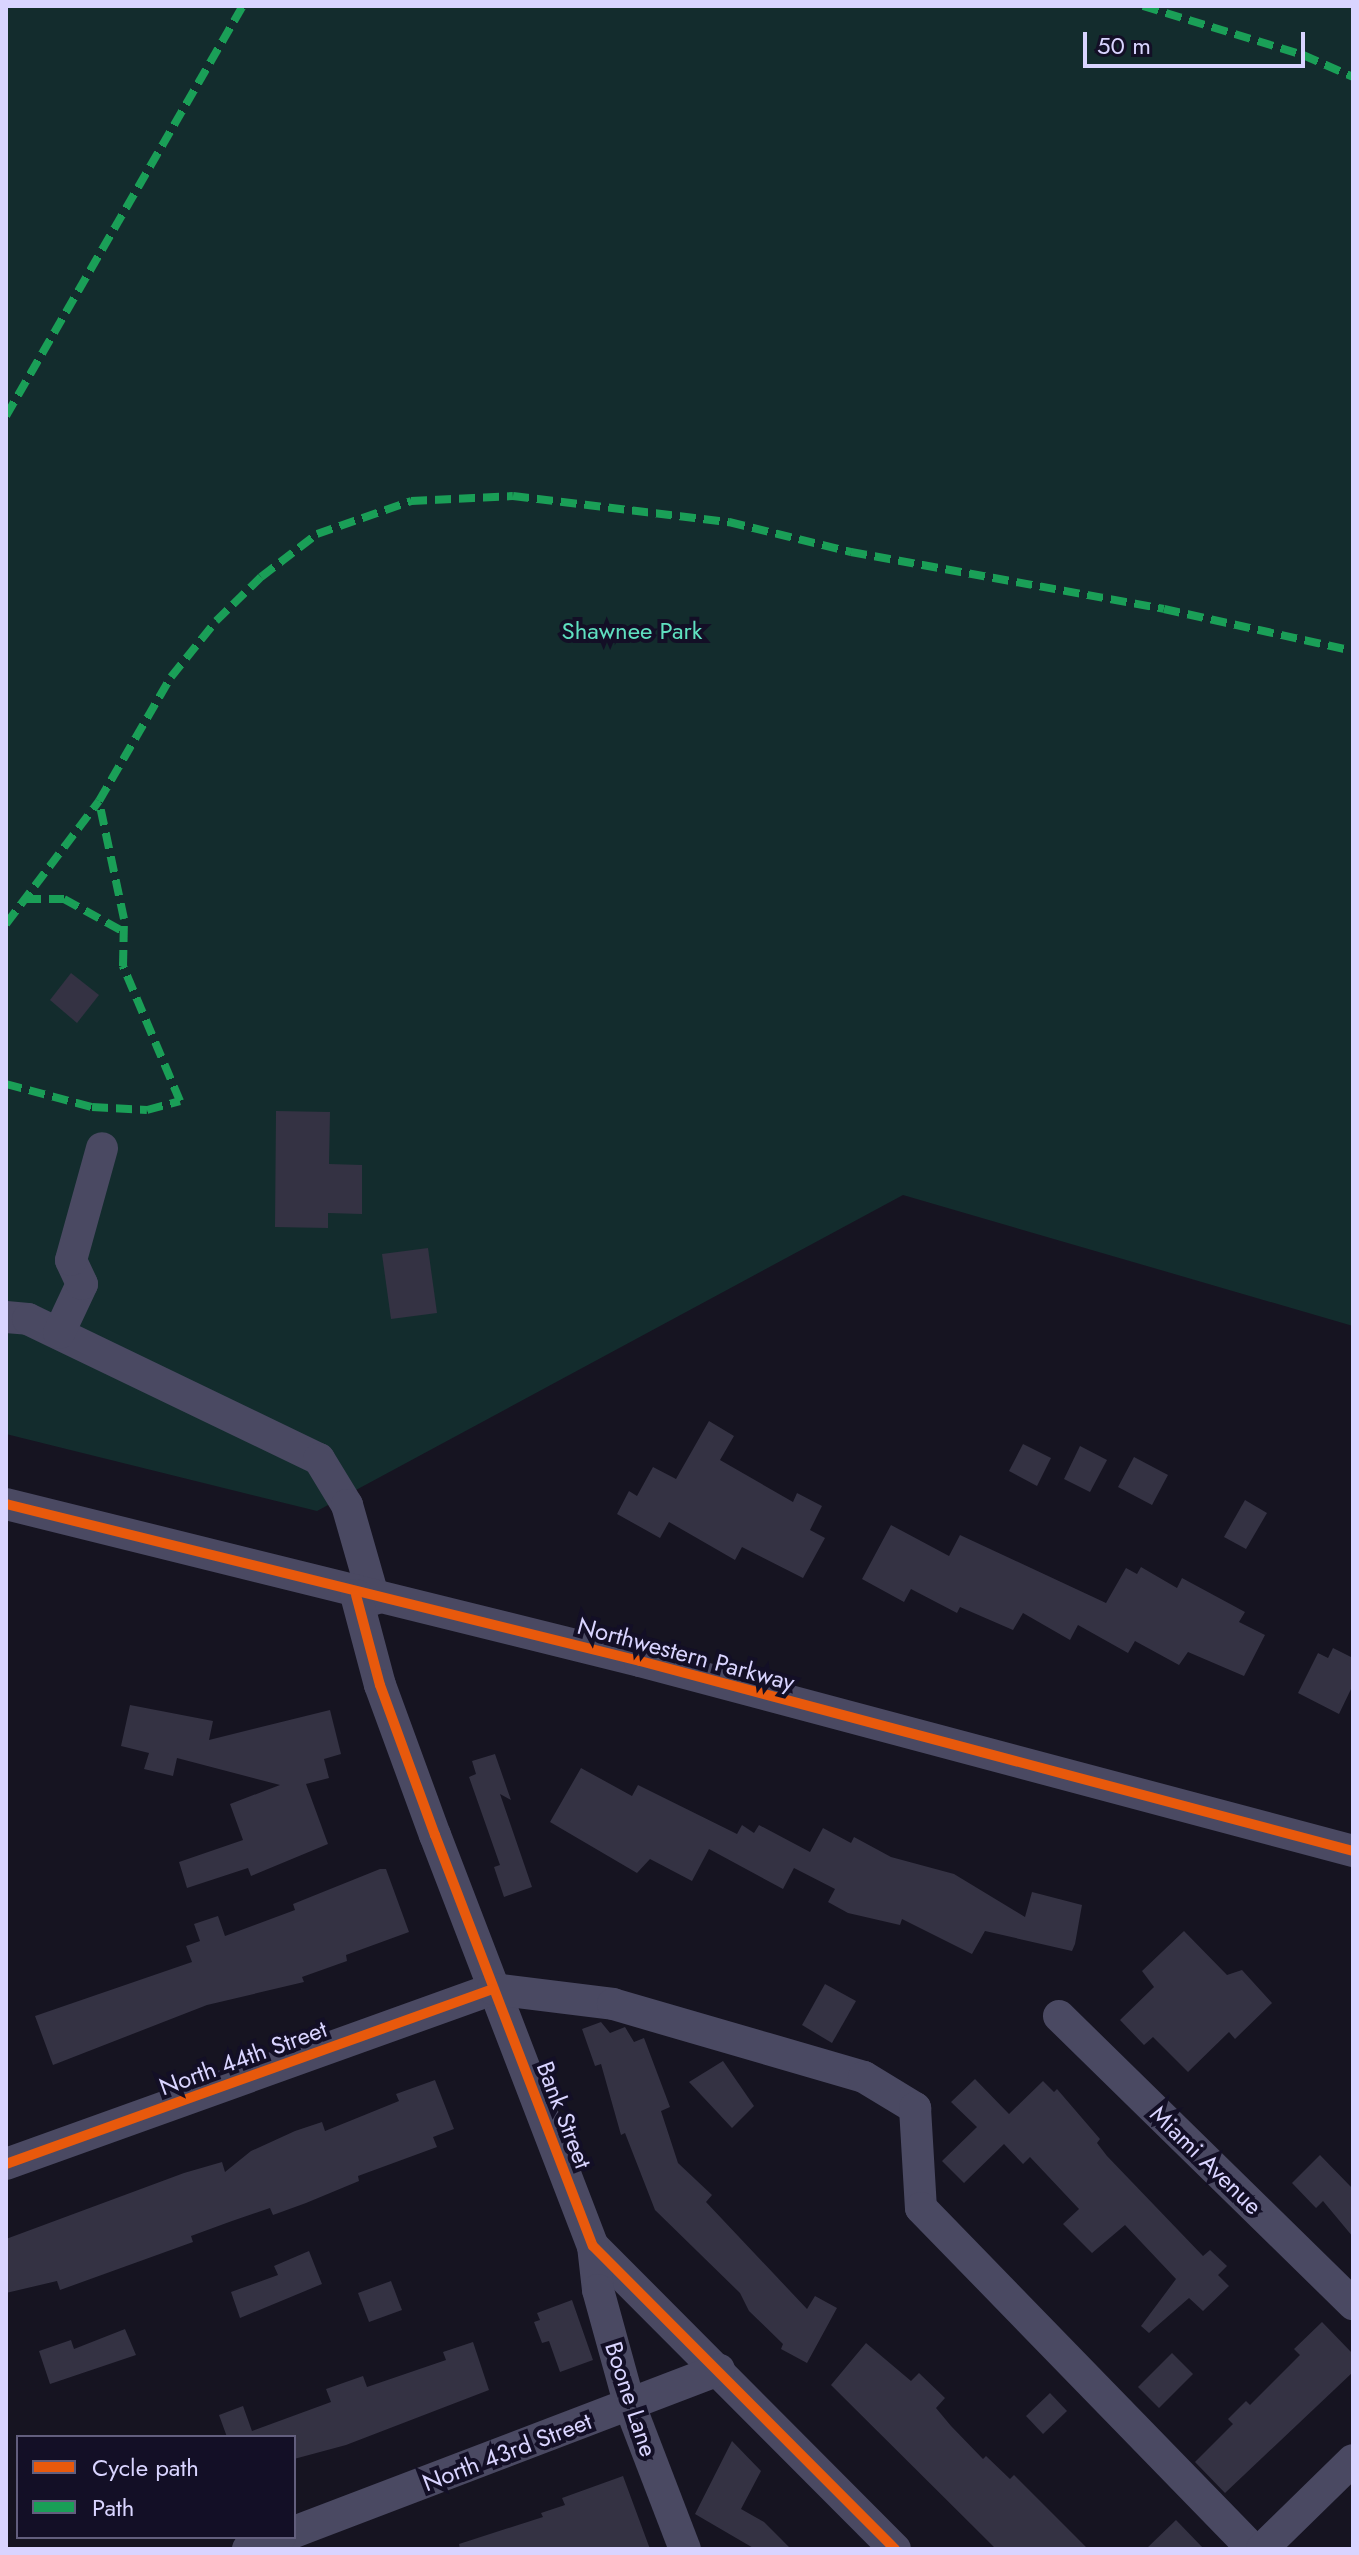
<!DOCTYPE html>
<html>
<head>
<meta charset="utf-8">
<style>
  body { margin:0 }
  #map { position:relative; width:1359px; height:2555px; overflow:hidden; background:#161421; font-family:Jost,sans-serif }
  div>[style] { position:absolute }
  .green>* { inset:0; background:#132c2d }
  .building>* { inset:0; background:#343243 }
  .minor>* { height:32px; margin:-16px; padding:0 16px; transform-origin:16px; border-radius:16px; background:#4a4962 }
  .quiet>* { height:8px; margin-top:-4px; transform-origin:0; background:repeating-linear-gradient(90deg,#1a9f57 0 16px,transparent 0 24px) }
  .cycleway>* { height:10px; margin:-5px; padding:0 5px; transform-origin:5px; border-radius:5px; background:#e8590c }
  span { translate:-50% -50%; white-space:nowrap; text-align:center; line-height:1.15; -webkit-text-stroke:8px #130f26; paint-order:stroke }
  .park-label { font-size:24px; color:#5fe0c0 }
  .street-label { font-size:24px; color:#d9d4ff }
  .frame { position:absolute; inset:0; border:8px solid #d9d4ff; pointer-events:none }
  .legend { position:absolute; left:16px; top:2435px; width:280px; height:104px; box-sizing:border-box; background:#130f26; border:2px solid #625e7d; margin:0; padding:10px 14px; list-style:none; font-size:24px; color:#d9d4ff }
  .legend li { display:flex; align-items:center; gap:16px; height:40px }
  .legend b { width:40px; border:2px solid #625e7d }
  .scale { position:absolute; left:1083px; top:32px; width:222px; height:36px; box-sizing:border-box; border:4px solid #d9d4ff; border-top:0; padding-left:10px; font-size:24px; line-height:28px; white-space:nowrap; color:#d9d4ff; -webkit-text-stroke:6px #130f26; paint-order:stroke }
</style>
</head>
<body>
<div id="map">
  <div class="green">
    <i style="clip-path:polygon(6px 6px,1353px 6px,1353px 1326px,903px 1195px,317px 1511px,6px 1434px)"></i>
  </div>
  <div class="building">
    <i style="clip-path:polygon(71px 973px,99px 995px,77px 1023px,50px 1000px)"></i>
    <i style="clip-path:polygon(276px 1111px,330px 1112px,329px 1164px,362px 1165px,362px 1214px,328px 1213px,328px 1228px,275px 1227px)"></i>
    <i style="clip-path:polygon(428px 1248px,437px 1313px,391px 1319px,382px 1254px)"></i>
    <i style="clip-path:polygon(709px 1421px,734px 1436px,720px 1460px,793px 1502px,797px 1493px,822px 1506px,810px 1530px,825px 1538px,803px 1578px,742px 1547px,735px 1560px,669px 1522px,660px 1538px,617px 1514px,629px 1491px,637px 1496px,653px 1467px,676px 1479px)"></i>
    <i style="clip-path:polygon(1023px 1444px,1051px 1458px,1037px 1486px,1009px 1471px)"></i>
    <i style="clip-path:polygon(1080px 1446px,1107px 1460px,1090px 1492px,1064px 1479px)"></i>
    <i style="clip-path:polygon(1134px 1457px,1168px 1475px,1152px 1505px,1118px 1487px)"></i>
    <i style="clip-path:polygon(1245px 1500px,1267px 1513px,1246px 1549px,1224px 1537px)"></i>
    <i style="clip-path:polygon(891px 1525px,949px 1556px,960px 1535px,1106px 1603px,1126px 1568px,1137px 1574px,1141px 1567px,1177px 1588px,1182px 1578px,1245px 1612px,1239px 1622px,1265px 1635px,1244px 1676px,1188px 1652px,1179px 1665px,1135px 1641px,1128px 1653px,1078px 1625px,1070px 1640px,1023px 1613px,1013px 1630px,960px 1607px,957px 1613px,911px 1589px,904px 1602px,862px 1579px)"></i>
    <i style="clip-path:polygon(1333px 1648px,1353px 1658px,1353px 1685px,1339px 1714px,1298px 1693px,1318px 1653px,1328px 1658px)"></i>
    <i style="clip-path:polygon(130px 1705px,213px 1721px,209px 1740px,330px 1710px,341px 1754px,324px 1759px,329px 1778px,306px 1784px,328px 1844px,251px 1876px,248px 1868px,187px 1888px,179px 1862px,243px 1840px,230px 1804px,280px 1785px,177px 1758px,173px 1776px,144px 1769px,149px 1753px,121px 1746px)"></i>
    <i style="clip-path:polygon(495px 1754px,511px 1800px,500px 1794px,532px 1887px,504px 1897px,494px 1867px,500px 1865px,469px 1777px,476px 1774px,472px 1761px)"></i>
    <i style="clip-path:polygon(581px 1768px,632px 1796px,638px 1785px,737px 1834px,742px 1825px,754px 1833px,759px 1825px,810px 1852px,823px 1828px,851px 1843px,854px 1837px,891px 1857px,954px 1874px,1025px 1917px,1032px 1892px,1082px 1905px,1075px 1944px,1072px 1951px,985px 1931px,972px 1954px,902px 1919px,900px 1925px,848px 1913px,828px 1902px,835px 1889px,794px 1868px,783px 1889px,709px 1849px,692px 1881px,650px 1859px,637px 1873px,550px 1822px)"></i>
    <i style="clip-path:polygon(380px 1869px,386px 1869px,409px 1932px,346px 1955px,347px 1961px,302px 1977px,304px 1982px,207px 2005px,53px 2065px,35px 2016px,192px 1962px,186px 1946px,200px 1941px,194px 1924px,218px 1916px,225px 1936px,295px 1910px,293px 1904px)"></i>
    <i style="clip-path:polygon(1184px 1931px,1227px 1975px,1242px 1970px,1272px 2003px,1235px 2039px,1229px 2032px,1188px 2072px,1153px 2037px,1144px 2045px,1120px 2020px,1154px 1987px,1142px 1971px)"></i>
    <i style="clip-path:polygon(825px 1984px,856px 2001px,832px 2043px,802px 2025px)"></i>
    <i style="clip-path:polygon(601px 2022px,610px 2033px,625px 2027px,634px 2042px,644px 2038px,670px 2107px,661px 2111px,678px 2163px,712px 2195px,706px 2202px,807px 2309px,815px 2296px,837px 2308px,807px 2363px,781px 2349px,783px 2344px,749px 2311px,740px 2293px,655px 2210px,625px 2133px,621px 2135px,601px 2064px,595px 2066px,582px 2029px)"></i>
    <i style="clip-path:polygon(723px 2061px,754px 2106px,732px 2128px,689px 2082px)"></i>
    <i style="clip-path:polygon(975px 2079px,1009px 2114px,1043px 2081px,1054px 2092px,1057px 2089px,1100px 2139px,1097px 2143px,1107px 2156px,1203px 2256px,1210px 2250px,1227px 2266px,1218px 2275px,1229px 2286px,1203px 2311px,1189px 2298px,1149px 2333px,1141px 2326px,1176px 2279px,1125px 2225px,1092px 2253px,1063px 2224px,1079px 2209px,1030px 2157px,1023px 2164px,1004px 2144px,964px 2183px,942px 2161px,977px 2127px,951px 2102px)"></i>
    <i style="clip-path:polygon(435px 2080px,454px 2129px,433px 2137px,437px 2147px,358px 2176px,359px 2181px,306px 2203px,273px 2215px,270px 2208px,232px 2221px,191px 2236px,193px 2242px,60px 2290px,57px 2281px,6px 2293px,6px 2239px,184px 2173px,222px 2162px,225px 2172px,251px 2151px,295px 2131px,322px 2122px,325px 2131px,399px 2101px,396px 2094px)"></i>
    <i style="clip-path:polygon(1320px 2155px,1353px 2189px,1353px 2237px,1323px 2201px,1316px 2208px,1292px 2183px)"></i>
    <i style="clip-path:polygon(309px 2251px,322px 2284px,240px 2318px,231px 2292px,278px 2275px,274px 2266px)"></i>
    <i style="clip-path:polygon(391px 2281px,402px 2310px,369px 2322px,358px 2293px)"></i>
    <i style="clip-path:polygon(572px 2300px,593px 2360px,560px 2372px,549px 2341px,542px 2343px,534px 2322px,540px 2320px,537px 2313px)"></i>
    <i style="clip-path:polygon(1322px 2322px,1353px 2354px,1353px 2372px,1225px 2493px,1195px 2462px,1233px 2424px,1228px 2419px,1246px 2401px,1250px 2405px,1300px 2355px,1294px 2349px)"></i>
    <i style="clip-path:polygon(125px 2329px,136px 2355px,50px 2384px,39px 2351px,71px 2340px,74px 2349px)"></i>
    <i style="clip-path:polygon(473px 2342px,489px 2390px,346px 2445px,294px 2459px,294px 2437px,227px 2437px,219px 2415px,243px 2406px,252px 2431px,331px 2402px,326px 2389px,363px 2376px,367px 2387px,446px 2360px,443px 2352px)"></i>
    <i style="clip-path:polygon(866px 2343px,911px 2381px,919px 2373px,945px 2398px,936px 2408px,951px 2426px,983px 2459px,986px 2456px,1010px 2479px,1014px 2475px,1088px 2549px,996px 2549px,831px 2385px)"></i>
    <i style="clip-path:polygon(1172px 2353px,1193px 2374px,1159px 2408px,1138px 2387px)"></i>
    <i style="clip-path:polygon(1050px 2393px,1067px 2411px,1043px 2434px,1026px 2416px)"></i>
    <i style="clip-path:polygon(732px 2441px,761px 2471px,741px 2509px,764px 2522px,791px 2549px,755px 2549px,695px 2514px)"></i>
    <i style="clip-path:polygon(623px 2476px,650px 2549px,460px 2549px,459px 2544px,543px 2517px,541px 2513px,565px 2505px,562px 2498px)"></i>
    <i style="clip-path:polygon(1176px 2520px,1204px 2549px,1146px 2549px)"></i>
  </div>
  <div class="minor">
    <i style="left:6px;top:1317px;width:22px;rotate:5deg"></i>
    <i style="left:28px;top:1319px;width:323px;rotate:25.7deg"></i>
    <i style="left:319px;top:1459px;width:54px;rotate:58.7deg"></i>
    <i style="left:347px;top:1505px;width:98px;rotate:74deg"></i>
    <i style="left:59px;top:1333px;width:54px;rotate:-64.9deg"></i>
    <i style="left:82px;top:1284px;width:26px;rotate:-115deg"></i>
    <i style="left:71px;top:1260px;width:116px;rotate:-74.5deg"></i>
    <i style="left:6px;top:1504px;width:653px;rotate:13.91deg"></i>
    <i style="left:640px;top:1661px;width:738px;rotate:14.92deg"></i>
    <i style="left:356px;top:1595px;width:93px;rotate:75.1deg"></i>
    <i style="left:380px;top:1685px;width:160px;rotate:69.9deg"></i>
    <i style="left:435px;top:1835px;width:440px;rotate:69deg"></i>
    <i style="left:593px;top:2246px;width:428px;rotate:45.1deg"></i>
    <i style="left:1059px;top:2016px;width:412px;rotate:44.4deg"></i>
    <i style="left:6px;top:2164px;width:517px;rotate:-19.77deg"></i>
    <i style="left:493px;top:1989px;width:121px;rotate:7.1deg"></i>
    <i style="left:613px;top:2004px;width:261px;rotate:16.2deg"></i>
    <i style="left:864px;top:2077px;width:60px;rotate:31.3deg"></i>
    <i style="left:915px;top:2108px;width:100px;rotate:86.6deg"></i>
    <i style="left:921px;top:2208px;width:476px;rotate:45.8deg"></i>
    <i style="left:593px;top:2246px;width:44px;rotate:83.5deg"></i>
    <i style="left:598px;top:2290px;width:120px;rotate:74.6deg"></i>
    <i style="left:630px;top:2406px;width:153px;rotate:69deg"></i>
    <i style="left:294px;top:2532px;width:455px;rotate:-20.9deg"></i>
    <i style="left:248px;top:2549px;width:34px;rotate:-21deg"></i>
    <i style="left:1262px;top:2549px;width:127px;rotate:-44.4deg"></i>
  </div>
  <div class="quiet">
    <i style="left:1143px;top:6px;width:167px;rotate:17deg"></i>
    <i style="left:1303px;top:55px;width:55px;rotate:23.7deg"></i>
    <i style="left:6px;top:416px;width:474px;rotate:-60deg"></i>
    <i style="left:25px;top:899px;width:39px"></i>
    <i style="left:64px;top:899px;width:68px;rotate:28.8deg"></i>
    <i style="left:6px;top:924px;width:154px;rotate:-52.9deg"></i>
    <i style="left:99px;top:801px;width:143px;rotate:-59.9deg"></i>
    <i style="left:171px;top:677px;width:72px;rotate:-51.2deg"></i>
    <i style="left:216px;top:621px;width:63px;rotate:-44.4deg"></i>
    <i style="left:261px;top:577px;width:71px;rotate:-37.5deg"></i>
    <i style="left:317px;top:534px;width:100px;rotate:-19.3deg"></i>
    <i style="left:411px;top:501px;width:102px;rotate:-2.8deg"></i>
    <i style="left:513px;top:496px;width:218px;rotate:6.9deg"></i>
    <i style="left:729px;top:522px;width:126px;rotate:13.8deg"></i>
    <i style="left:851px;top:552px;width:318px;rotate:10.3deg"></i>
    <i style="left:1164px;top:609px;width:194px;rotate:12.5deg"></i>
    <i style="left:6px;top:1084px;width:89px;rotate:15deg"></i>
    <i style="left:92px;top:1107px;width:55px;rotate:3.1deg"></i>
    <i style="left:147px;top:1110px;width:34px;rotate:-15deg"></i>
    <i style="left:180px;top:1101px;width:147px;rotate:-112.9deg"></i>
    <i style="left:123px;top:966px;width:47px;rotate:-88.8deg"></i>
    <i style="left:124px;top:919px;width:121px;rotate:-102deg"></i>
  </div>
  <div class="cycleway">
    <i style="left:6px;top:1504px;width:653px;rotate:13.91deg"></i>
    <i style="left:640px;top:1661px;width:738px;rotate:14.92deg"></i>
    <i style="left:356px;top:1595px;width:93px;rotate:75.1deg"></i>
    <i style="left:380px;top:1685px;width:160px;rotate:69.9deg"></i>
    <i style="left:435px;top:1835px;width:440px;rotate:69deg"></i>
    <i style="left:593px;top:2246px;width:428px;rotate:45.1deg"></i>
    <i style="left:6px;top:2164px;width:517px;rotate:-19.77deg"></i>
  </div>
  <div class="park-label">
    <span style="left:632px;top:631px">Shawnee Park</span>
  </div>
  <div class="street-label">
    <span style="left:686px;top:1654px;rotate:15deg">Northwestern Parkway</span>
    <span style="left:243px;top:2058px;rotate:-20deg">North 44th Street</span>
    <span style="left:564px;top:2115px;rotate:69deg">Bank Street</span>
    <span style="left:1206px;top:2160px;rotate:44deg">Miami Avenue</span>
    <span style="left:631px;top:2399px;rotate:72deg">Boone Lane</span>
    <span style="left:507px;top:2452px;rotate:-21deg">North 43rd Street</span>
  </div>
  <div class="frame"></div>
  <ul class="legend">
  <li><b style="height:10px;background:#e8590c"></b>Cycle path</li>
  <li><b style="height:10px;background:#1a9f57"></b>Path</li>
  </ul>
  <div class="scale">50 m</div>
</div>
</body>
</html>
